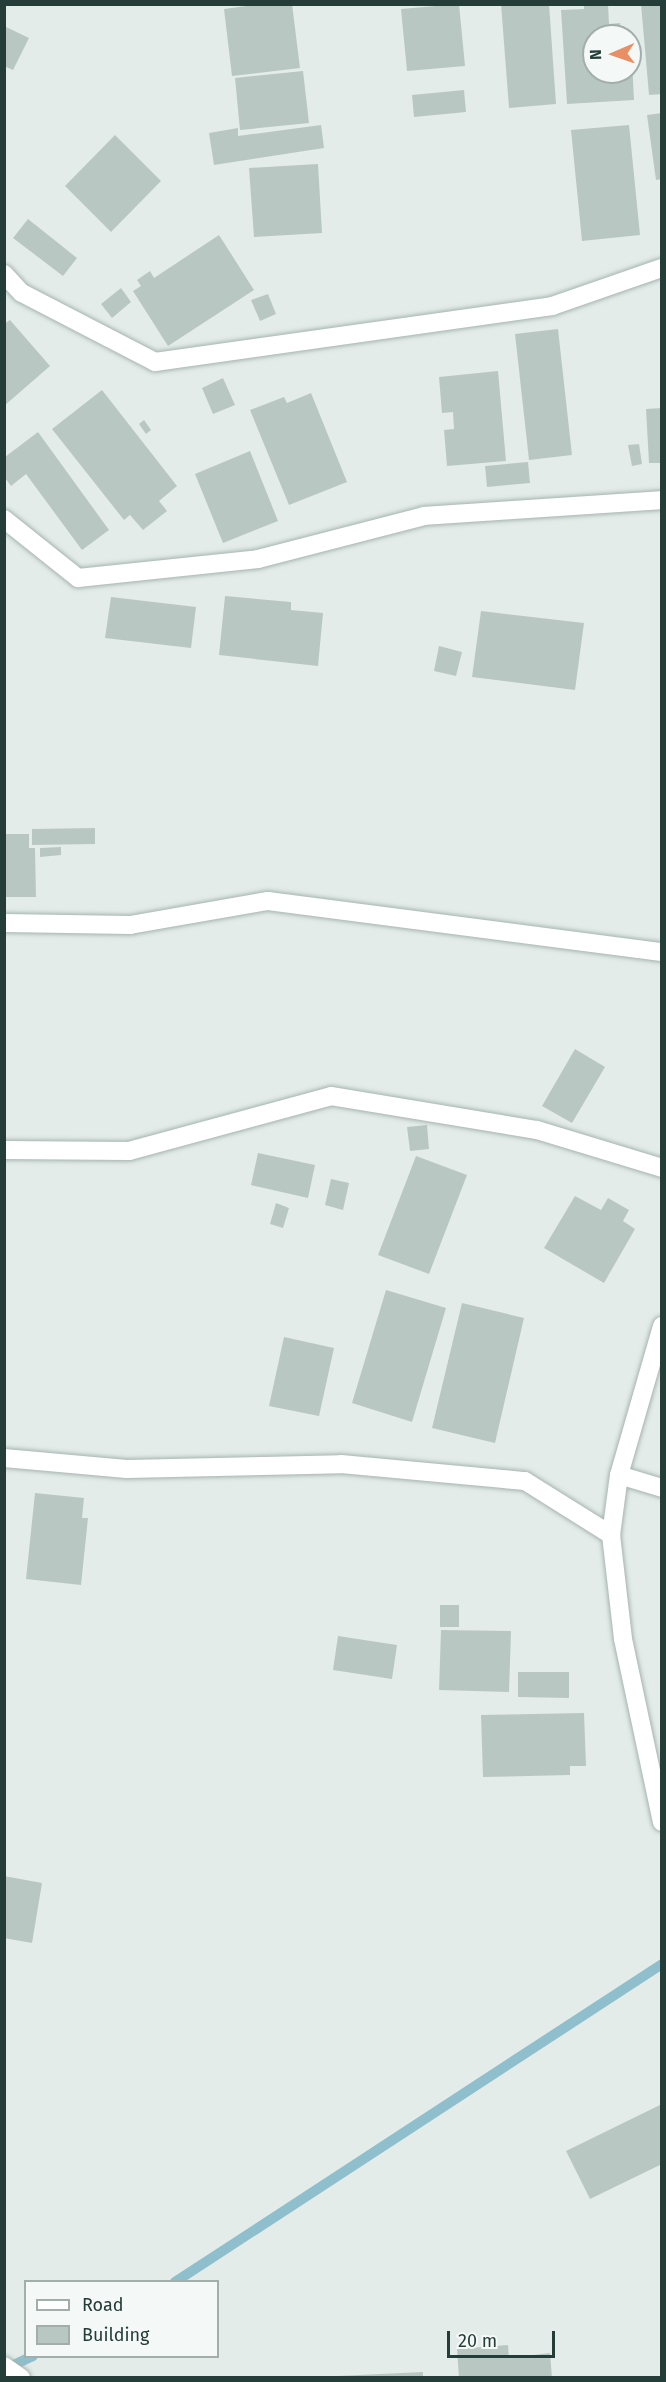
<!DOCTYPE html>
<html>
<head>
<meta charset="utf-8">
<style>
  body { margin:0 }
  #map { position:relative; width:666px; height:2382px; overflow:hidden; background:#e3ece9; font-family:"Fira Sans",sans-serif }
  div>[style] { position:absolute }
  .stream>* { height:10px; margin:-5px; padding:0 5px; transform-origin:5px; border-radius:5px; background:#8fbfcd }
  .building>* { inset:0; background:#b9c7c2 }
  .roads { filter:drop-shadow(0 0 2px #a6b4b0) drop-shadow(0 0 2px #a6b4b0) }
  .minor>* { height:18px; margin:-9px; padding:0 9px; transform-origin:9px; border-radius:9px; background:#fff }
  span { translate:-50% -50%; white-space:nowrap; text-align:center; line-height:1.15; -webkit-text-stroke:4.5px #f4f9f7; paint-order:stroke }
  .frame { position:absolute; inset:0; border:6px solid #243d38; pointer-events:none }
  .legend { position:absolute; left:24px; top:2280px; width:195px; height:78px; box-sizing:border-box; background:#f4f9f7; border:2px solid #a1aeab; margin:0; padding:8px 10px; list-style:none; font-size:18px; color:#243d38 }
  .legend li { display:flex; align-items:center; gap:12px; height:30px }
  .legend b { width:30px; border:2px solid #a1aeab }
  .north { position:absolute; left:582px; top:24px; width:60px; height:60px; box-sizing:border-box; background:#f4f9f7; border:2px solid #a1aeab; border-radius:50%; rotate:268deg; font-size:16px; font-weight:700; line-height:24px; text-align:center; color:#243d38 }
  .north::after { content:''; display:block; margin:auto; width:21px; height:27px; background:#e98f65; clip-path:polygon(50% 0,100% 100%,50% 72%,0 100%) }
  .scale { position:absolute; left:447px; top:2331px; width:108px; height:27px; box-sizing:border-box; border:3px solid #243d38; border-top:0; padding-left:8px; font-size:18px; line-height:21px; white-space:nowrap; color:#243d38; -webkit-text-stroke:4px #f4f9f7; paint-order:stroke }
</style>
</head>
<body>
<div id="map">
  <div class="stream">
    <i style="left:175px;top:2282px;width:582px;rotate:-33.14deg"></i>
    <i style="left:5px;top:2369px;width:31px;rotate:-25deg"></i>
  </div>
  <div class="building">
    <i style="clip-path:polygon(262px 4px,292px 4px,300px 68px,232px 76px,224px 9px)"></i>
    <i style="clip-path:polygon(459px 4px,465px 66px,407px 71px,401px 9px)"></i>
    <i style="clip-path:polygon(501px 4px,549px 4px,556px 104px,509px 108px)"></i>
    <i style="clip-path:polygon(584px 4px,608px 4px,609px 24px,620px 23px,621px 36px,594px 36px,594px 72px,630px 72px,632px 60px,634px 100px,567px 104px,561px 10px,584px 9px)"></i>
    <i style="clip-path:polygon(641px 4px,662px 4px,662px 94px,649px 95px)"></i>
    <i style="clip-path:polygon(4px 26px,29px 38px,13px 70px,4px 66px)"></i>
    <i style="clip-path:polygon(303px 71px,309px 123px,240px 130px,235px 78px)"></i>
    <i style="clip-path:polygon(464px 90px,466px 112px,414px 117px,412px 95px)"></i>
    <i style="clip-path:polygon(662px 113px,662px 179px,656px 180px,647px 115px)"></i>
    <i style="clip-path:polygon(321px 125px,324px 148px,214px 165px,209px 133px,238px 128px,238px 136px)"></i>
    <i style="clip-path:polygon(629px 125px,640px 235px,582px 241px,571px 130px)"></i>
    <i style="clip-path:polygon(115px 135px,161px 181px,111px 232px,65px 186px)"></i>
    <i style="clip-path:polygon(318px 164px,322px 233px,254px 237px,249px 168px)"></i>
    <i style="clip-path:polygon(28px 219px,77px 258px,63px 276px,13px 238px)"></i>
    <i style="clip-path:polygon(219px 235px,254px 290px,168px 346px,133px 291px,141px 286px,137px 280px,150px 271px,154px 278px)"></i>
    <i style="clip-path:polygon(121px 288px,131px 302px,112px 318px,101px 304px)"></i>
    <i style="clip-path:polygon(268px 294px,276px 314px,260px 321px,251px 300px)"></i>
    <i style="clip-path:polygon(10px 320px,50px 366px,4px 406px,4px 324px)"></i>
    <i style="clip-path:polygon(558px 329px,572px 455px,529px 460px,515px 334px)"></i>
    <i style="clip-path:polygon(498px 371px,506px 461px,447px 466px,444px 430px,454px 429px,453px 412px,442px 413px,439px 377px)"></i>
    <i style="clip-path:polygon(223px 378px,235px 405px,213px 414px,202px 388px)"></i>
    <i style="clip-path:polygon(102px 390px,177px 486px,159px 501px,167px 511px,143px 530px,130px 515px,124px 520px,52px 429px)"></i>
    <i style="clip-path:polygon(311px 393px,347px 482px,289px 505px,250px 410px,284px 397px,287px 403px)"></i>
    <i style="clip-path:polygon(662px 408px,662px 463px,649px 463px,646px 409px)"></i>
    <i style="clip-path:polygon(144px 420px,151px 430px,146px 434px,139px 424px)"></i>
    <i style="clip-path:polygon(38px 432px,109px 530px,82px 550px,26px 474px,11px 486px,5px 478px,5px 457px)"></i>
    <i style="clip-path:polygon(639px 444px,642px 464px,632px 466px,628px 445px)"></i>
    <i style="clip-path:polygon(250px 451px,278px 521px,223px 543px,195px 474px)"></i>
    <i style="clip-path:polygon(528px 462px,530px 483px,487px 487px,485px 466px)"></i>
    <i style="clip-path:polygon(225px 596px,291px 602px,291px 610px,323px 613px,318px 666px,219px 655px)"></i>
    <i style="clip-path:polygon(111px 597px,196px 607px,191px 648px,105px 638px)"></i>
    <i style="clip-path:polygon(481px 611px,584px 623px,575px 690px,472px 677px)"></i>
    <i style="clip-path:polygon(439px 646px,462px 652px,456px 676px,434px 671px)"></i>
    <i style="clip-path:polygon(95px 828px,95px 844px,32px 845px,32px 829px)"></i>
    <i style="clip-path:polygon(4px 834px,29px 834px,29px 848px,35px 848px,36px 897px,4px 897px)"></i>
    <i style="clip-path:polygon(61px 847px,61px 855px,40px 857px,40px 848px)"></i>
    <i style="clip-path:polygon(575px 1049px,605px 1067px,572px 1123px,542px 1106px)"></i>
    <i style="clip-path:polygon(427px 1125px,429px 1149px,410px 1151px,407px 1127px)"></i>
    <i style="clip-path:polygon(258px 1153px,315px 1165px,308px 1198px,251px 1185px)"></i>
    <i style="clip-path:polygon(416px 1156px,467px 1175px,429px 1274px,378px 1255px)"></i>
    <i style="clip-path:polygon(331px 1179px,349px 1183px,343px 1210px,325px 1205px)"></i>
    <i style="clip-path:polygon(575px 1196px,601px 1210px,608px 1198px,629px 1210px,623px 1221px,635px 1229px,604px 1283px,544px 1248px)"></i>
    <i style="clip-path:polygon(276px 1203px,289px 1208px,283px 1228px,270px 1224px)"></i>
    <i style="clip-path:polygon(386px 1290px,446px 1308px,412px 1422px,352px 1403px)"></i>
    <i style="clip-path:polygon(462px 1303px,524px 1318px,495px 1443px,432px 1428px)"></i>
    <i style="clip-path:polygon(284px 1337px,334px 1348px,319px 1416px,269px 1406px)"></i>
    <i style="clip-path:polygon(35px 1493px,84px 1498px,82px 1518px,88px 1518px,81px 1585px,26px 1579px)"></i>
    <i style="clip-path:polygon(440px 1605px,459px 1605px,459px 1627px,440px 1627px)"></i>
    <i style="clip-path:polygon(441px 1630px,511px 1631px,509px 1692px,439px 1690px)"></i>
    <i style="clip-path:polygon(338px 1636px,397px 1645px,392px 1679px,333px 1670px)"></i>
    <i style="clip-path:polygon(518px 1672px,569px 1672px,569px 1698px,518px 1697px)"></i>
    <i style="clip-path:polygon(584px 1713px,586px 1766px,570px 1766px,570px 1775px,483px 1777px,481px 1715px)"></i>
    <i style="clip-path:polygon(4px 1876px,42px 1883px,32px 1943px,4px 1938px)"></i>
    <i style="clip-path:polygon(662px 2104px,662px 2164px,590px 2199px,566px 2151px)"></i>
    <i style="clip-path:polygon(508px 2345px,509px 2358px,550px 2353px,552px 2378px,459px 2378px,457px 2349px)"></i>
    <i style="clip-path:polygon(423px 2372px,423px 2378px,337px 2378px,337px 2376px)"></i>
  </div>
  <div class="roads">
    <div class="minor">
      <i style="left:4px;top:274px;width:26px;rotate:47deg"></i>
      <i style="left:22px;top:293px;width:150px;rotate:27.4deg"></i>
      <i style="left:155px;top:362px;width:401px;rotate:-8deg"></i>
      <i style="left:552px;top:306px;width:116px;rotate:-19.1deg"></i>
      <i style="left:4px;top:519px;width:95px;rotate:38.6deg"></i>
      <i style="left:78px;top:578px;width:181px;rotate:-6deg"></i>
      <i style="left:258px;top:559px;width:171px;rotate:-14.5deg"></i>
      <i style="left:424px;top:516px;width:239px;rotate:-3.8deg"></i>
      <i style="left:4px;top:923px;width:126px;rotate:0.9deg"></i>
      <i style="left:130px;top:925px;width:140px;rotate:-9.9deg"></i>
      <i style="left:268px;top:901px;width:397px;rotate:7.4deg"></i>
      <i style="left:4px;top:1150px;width:125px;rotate:0.5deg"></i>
      <i style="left:129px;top:1151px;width:209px;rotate:-15.2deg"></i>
      <i style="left:331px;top:1096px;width:209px;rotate:9.4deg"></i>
      <i style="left:537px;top:1130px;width:131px;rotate:16.9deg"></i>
      <i style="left:662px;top:1326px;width:155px;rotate:106.1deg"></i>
      <i style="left:619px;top:1475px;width:61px;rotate:97.6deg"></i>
      <i style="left:611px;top:1535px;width:105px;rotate:83.4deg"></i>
      <i style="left:623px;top:1639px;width:187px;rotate:78deg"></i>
      <i style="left:4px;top:1458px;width:123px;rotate:5.1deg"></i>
      <i style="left:127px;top:1469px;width:214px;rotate:-1.3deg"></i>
      <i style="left:341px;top:1464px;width:185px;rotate:5.3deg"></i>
      <i style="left:525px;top:1481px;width:102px;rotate:32.1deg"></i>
      <i style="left:619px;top:1475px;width:45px;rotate:16.8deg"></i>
      <i style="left:4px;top:2366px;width:21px;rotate:35deg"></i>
    </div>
  </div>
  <div class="frame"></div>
  <ul class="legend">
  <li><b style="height:8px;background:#fff"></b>Road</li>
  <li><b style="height:16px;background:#b9c7c2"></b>Building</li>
  </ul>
  <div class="north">N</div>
  <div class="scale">20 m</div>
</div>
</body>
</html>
